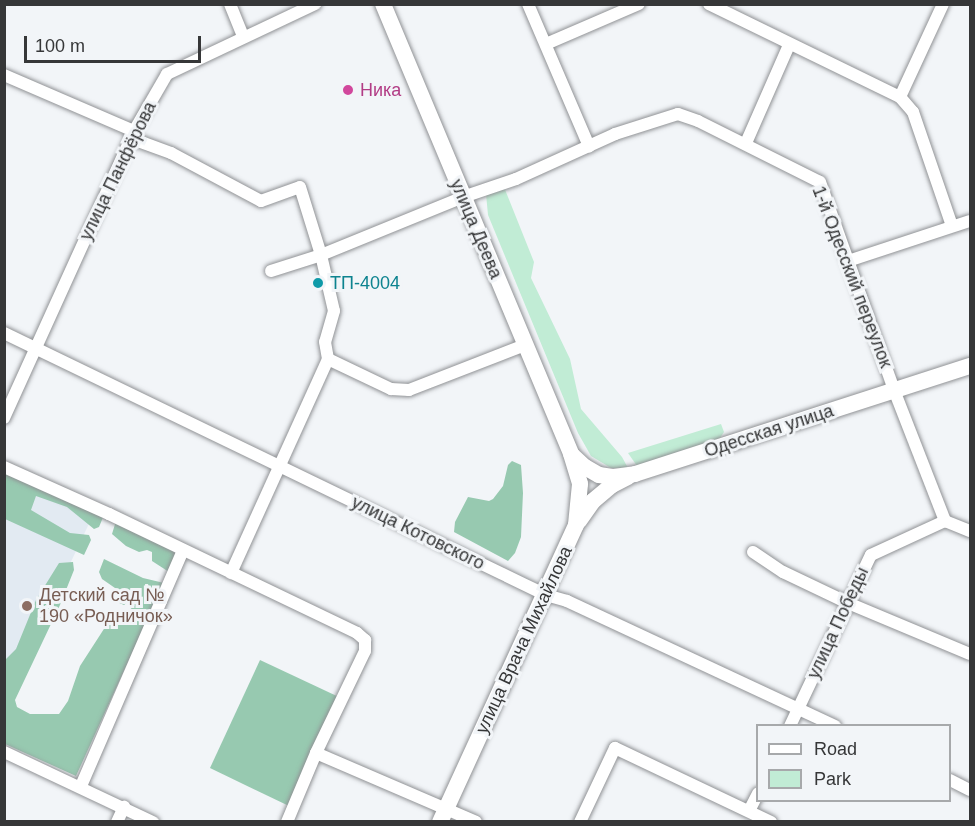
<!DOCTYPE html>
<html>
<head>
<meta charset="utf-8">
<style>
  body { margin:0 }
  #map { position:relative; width:975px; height:826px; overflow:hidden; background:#f2f5f8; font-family:Arial,sans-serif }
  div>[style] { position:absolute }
  .built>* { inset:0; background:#e2eaf2 }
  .green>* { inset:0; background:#c1ecd5 }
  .forest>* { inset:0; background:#97c9b0 }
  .roads { filter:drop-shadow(0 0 2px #909295) drop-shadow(0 0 2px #909295) }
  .minor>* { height:12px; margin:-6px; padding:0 6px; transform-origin:6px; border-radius:6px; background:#fff }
  .major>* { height:16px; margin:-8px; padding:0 8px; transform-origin:8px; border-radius:8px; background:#fff }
  .dots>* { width:16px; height:16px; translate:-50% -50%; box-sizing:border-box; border:3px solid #f2f5f8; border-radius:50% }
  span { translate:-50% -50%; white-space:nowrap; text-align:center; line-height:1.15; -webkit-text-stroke:6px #f2f5f8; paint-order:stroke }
  .hotel-label { font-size:18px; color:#b23c85 }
  .left { translate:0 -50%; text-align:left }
  .street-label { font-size:18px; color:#363738 }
  .culture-label { font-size:18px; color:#0d838f }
  .education-label { font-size:18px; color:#785e54 }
  .frame { position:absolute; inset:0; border:6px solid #363738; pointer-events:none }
  .legend { position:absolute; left:756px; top:724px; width:195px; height:78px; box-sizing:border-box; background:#f2f5f8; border:2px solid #a7a9ab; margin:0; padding:8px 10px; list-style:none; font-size:18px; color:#363738 }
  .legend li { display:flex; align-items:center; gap:12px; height:30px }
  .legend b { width:30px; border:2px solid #a7a9ab }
  .scale { position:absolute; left:24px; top:36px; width:177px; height:27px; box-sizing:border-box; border:3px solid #363738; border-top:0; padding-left:8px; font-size:18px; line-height:21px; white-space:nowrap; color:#363738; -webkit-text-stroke:4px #f2f5f8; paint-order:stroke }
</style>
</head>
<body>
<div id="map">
  <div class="built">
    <i style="clip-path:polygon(5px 472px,95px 511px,5px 701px)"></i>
  </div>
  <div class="green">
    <i style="clip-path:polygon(504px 187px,534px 262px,531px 278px,570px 359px,581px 409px,622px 457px,628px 468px,611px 468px,591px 456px,578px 433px,488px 215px,486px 194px)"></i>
    <i style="clip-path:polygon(721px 424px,724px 432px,718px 441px,637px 466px,628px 453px)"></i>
  </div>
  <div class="forest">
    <i style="clip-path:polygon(512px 461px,521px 465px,523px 493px,521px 537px,515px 553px,508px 561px,454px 532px,455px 522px,468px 497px,489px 501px,493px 499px,503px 486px,508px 465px)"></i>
    <i style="clip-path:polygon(5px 472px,104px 515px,99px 527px,94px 529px,67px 507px,36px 496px,31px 510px,70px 533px,89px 535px,91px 540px,84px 555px,5px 519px)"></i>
    <i style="clip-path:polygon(116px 521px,180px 549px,169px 572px,152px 561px,152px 552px,147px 550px,139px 552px,126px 546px,112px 534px)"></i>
    <i style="clip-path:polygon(104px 559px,143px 578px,164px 583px,76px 776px,5px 744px,5px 660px,16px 649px,36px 600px,59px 563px,73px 562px,74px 570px,60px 605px,15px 700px,17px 707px,30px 714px,59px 714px,68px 701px,80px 666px,111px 618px,125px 614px,135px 605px,130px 600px,124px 605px,117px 602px,115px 588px,102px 579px,99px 572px)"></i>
    <i style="clip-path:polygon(260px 660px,341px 698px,289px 806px,210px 768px)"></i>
  </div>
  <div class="roads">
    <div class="minor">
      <i style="left:230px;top:4px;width:35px;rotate:68deg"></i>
      <i style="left:528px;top:4px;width:155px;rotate:66.8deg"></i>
      <i style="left:709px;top:4px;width:212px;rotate:26deg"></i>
      <i style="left:900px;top:97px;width:20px;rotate:49deg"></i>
      <i style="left:913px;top:112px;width:120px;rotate:71.1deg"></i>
      <i style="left:546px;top:44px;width:101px;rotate:-23.3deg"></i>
      <i style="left:4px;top:75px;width:142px;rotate:23.3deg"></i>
      <i style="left:900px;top:97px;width:102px;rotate:-65.2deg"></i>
      <i style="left:130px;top:138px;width:44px;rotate:20.1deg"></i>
      <i style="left:171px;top:153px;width:102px;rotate:28.1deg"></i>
      <i style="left:261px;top:201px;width:41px;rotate:-19.7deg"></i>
      <i style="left:300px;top:187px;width:71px;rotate:72.8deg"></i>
      <i style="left:321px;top:255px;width:57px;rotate:76.9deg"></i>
      <i style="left:334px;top:311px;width:32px;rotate:106deg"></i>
      <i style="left:325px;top:342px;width:17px;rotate:80deg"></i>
      <i style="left:746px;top:143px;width:107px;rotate:-66.3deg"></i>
      <i style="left:848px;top:261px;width:128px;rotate:-18.2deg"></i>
      <i style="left:271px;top:271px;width:52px;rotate:-17.7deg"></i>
      <i style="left:321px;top:255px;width:153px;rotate:-22.2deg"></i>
      <i style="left:463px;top:197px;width:56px;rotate:-18.8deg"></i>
      <i style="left:516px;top:179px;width:109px;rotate:-24.4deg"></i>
      <i style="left:615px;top:134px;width:66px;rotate:-17.6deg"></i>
      <i style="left:678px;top:114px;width:21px;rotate:19deg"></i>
      <i style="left:698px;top:121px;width:136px;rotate:26.6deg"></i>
      <i style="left:820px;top:182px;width:221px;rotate:70.4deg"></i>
      <i style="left:894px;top:390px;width:141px;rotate:68.7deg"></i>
      <i style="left:4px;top:333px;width:602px;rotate:25.8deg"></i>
      <i style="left:546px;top:595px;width:22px;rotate:16deg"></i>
      <i style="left:567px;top:601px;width:296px;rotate:25deg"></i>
      <i style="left:328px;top:359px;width:70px;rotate:25.5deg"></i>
      <i style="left:391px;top:389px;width:18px;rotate:3deg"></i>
      <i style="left:409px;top:390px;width:124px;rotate:-21.2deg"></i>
      <i style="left:4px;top:418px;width:315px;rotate:-65.6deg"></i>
      <i style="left:134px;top:131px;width:66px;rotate:-59.9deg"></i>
      <i style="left:167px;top:74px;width:164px;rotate:-25.3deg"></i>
      <i style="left:4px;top:467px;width:115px;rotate:24.1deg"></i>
      <i style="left:109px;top:514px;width:275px;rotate:25.6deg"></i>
      <i style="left:357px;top:633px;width:11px;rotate:41deg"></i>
      <i style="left:365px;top:640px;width:11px;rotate:90deg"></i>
      <i style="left:365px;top:651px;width:113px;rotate:115.7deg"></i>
      <i style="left:316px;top:753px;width:75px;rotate:112.8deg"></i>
      <i style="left:753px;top:552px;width:36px;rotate:34deg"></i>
      <i style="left:783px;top:572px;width:72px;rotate:25.5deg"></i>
      <i style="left:848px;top:603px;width:132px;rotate:22.7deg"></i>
      <i style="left:231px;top:573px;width:235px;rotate:-65.6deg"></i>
      <i style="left:790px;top:726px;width:189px;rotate:-64.7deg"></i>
      <i style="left:871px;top:555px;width:81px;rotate:-24.7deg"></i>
      <i style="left:945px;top:521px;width:27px;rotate:22deg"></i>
      <i style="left:4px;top:752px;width:165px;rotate:25.2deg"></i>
      <i style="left:316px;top:753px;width:174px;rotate:23.3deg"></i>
      <i style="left:950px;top:780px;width:22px;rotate:27deg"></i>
      <i style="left:81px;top:786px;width:257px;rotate:-66.6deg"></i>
      <i style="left:749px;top:811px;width:20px;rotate:-63deg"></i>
      <i style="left:117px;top:822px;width:17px;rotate:-65deg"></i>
      <i style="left:580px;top:822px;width:82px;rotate:-64.7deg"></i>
      <i style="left:615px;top:748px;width:173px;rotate:25.4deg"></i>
    </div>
    <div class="major">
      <i style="left:383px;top:4px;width:488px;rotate:67.3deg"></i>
      <i style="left:571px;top:454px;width:31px;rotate:73deg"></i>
      <i style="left:580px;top:484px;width:41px;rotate:95.6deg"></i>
      <i style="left:576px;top:525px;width:327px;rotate:114.6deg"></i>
      <i style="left:572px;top:455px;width:18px;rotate:43deg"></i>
      <i style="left:585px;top:467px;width:16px;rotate:30deg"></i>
      <i style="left:599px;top:475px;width:15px;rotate:8deg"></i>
      <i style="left:614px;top:477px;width:21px;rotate:-8deg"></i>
      <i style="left:635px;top:474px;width:352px;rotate:-17.9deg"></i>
      <i style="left:579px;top:521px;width:24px;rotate:-55deg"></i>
      <i style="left:593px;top:501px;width:25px;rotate:-40deg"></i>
      <i style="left:612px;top:485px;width:18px;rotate:-27deg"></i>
    </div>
  </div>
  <div class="dots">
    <i style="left:348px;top:90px;background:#d1479c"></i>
    <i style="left:318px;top:283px;background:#0f9aa8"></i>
    <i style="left:27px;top:606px;background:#8d6e63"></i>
  </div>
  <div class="hotel-label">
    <span class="left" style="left:360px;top:90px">Ника</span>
  </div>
  <div class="street-label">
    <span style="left:118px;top:171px;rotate:-64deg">улица Панфёрова</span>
    <span style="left:476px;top:229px;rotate:67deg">улица Деева</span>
    <span style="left:852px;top:277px;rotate:69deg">1-й Одесский переулок</span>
    <span style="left:769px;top:431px;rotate:-18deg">Одесская улица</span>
    <span style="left:418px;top:533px;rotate:26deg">улица Котовского</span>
    <span style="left:838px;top:623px;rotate:-65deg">улица Победы</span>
    <span style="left:524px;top:640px;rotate:-65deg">улица Врача Михайлова</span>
  </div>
  <div class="culture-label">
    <span class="left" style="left:330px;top:283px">ТП-4004</span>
  </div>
  <div class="education-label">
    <span class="left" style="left:39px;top:606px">Детский сад №<br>190 «Родничок»</span>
  </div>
  <div class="frame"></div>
  <ul class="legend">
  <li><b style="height:8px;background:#fff"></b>Road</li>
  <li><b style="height:16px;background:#c1ecd5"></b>Park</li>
  </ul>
  <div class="scale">100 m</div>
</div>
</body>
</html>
